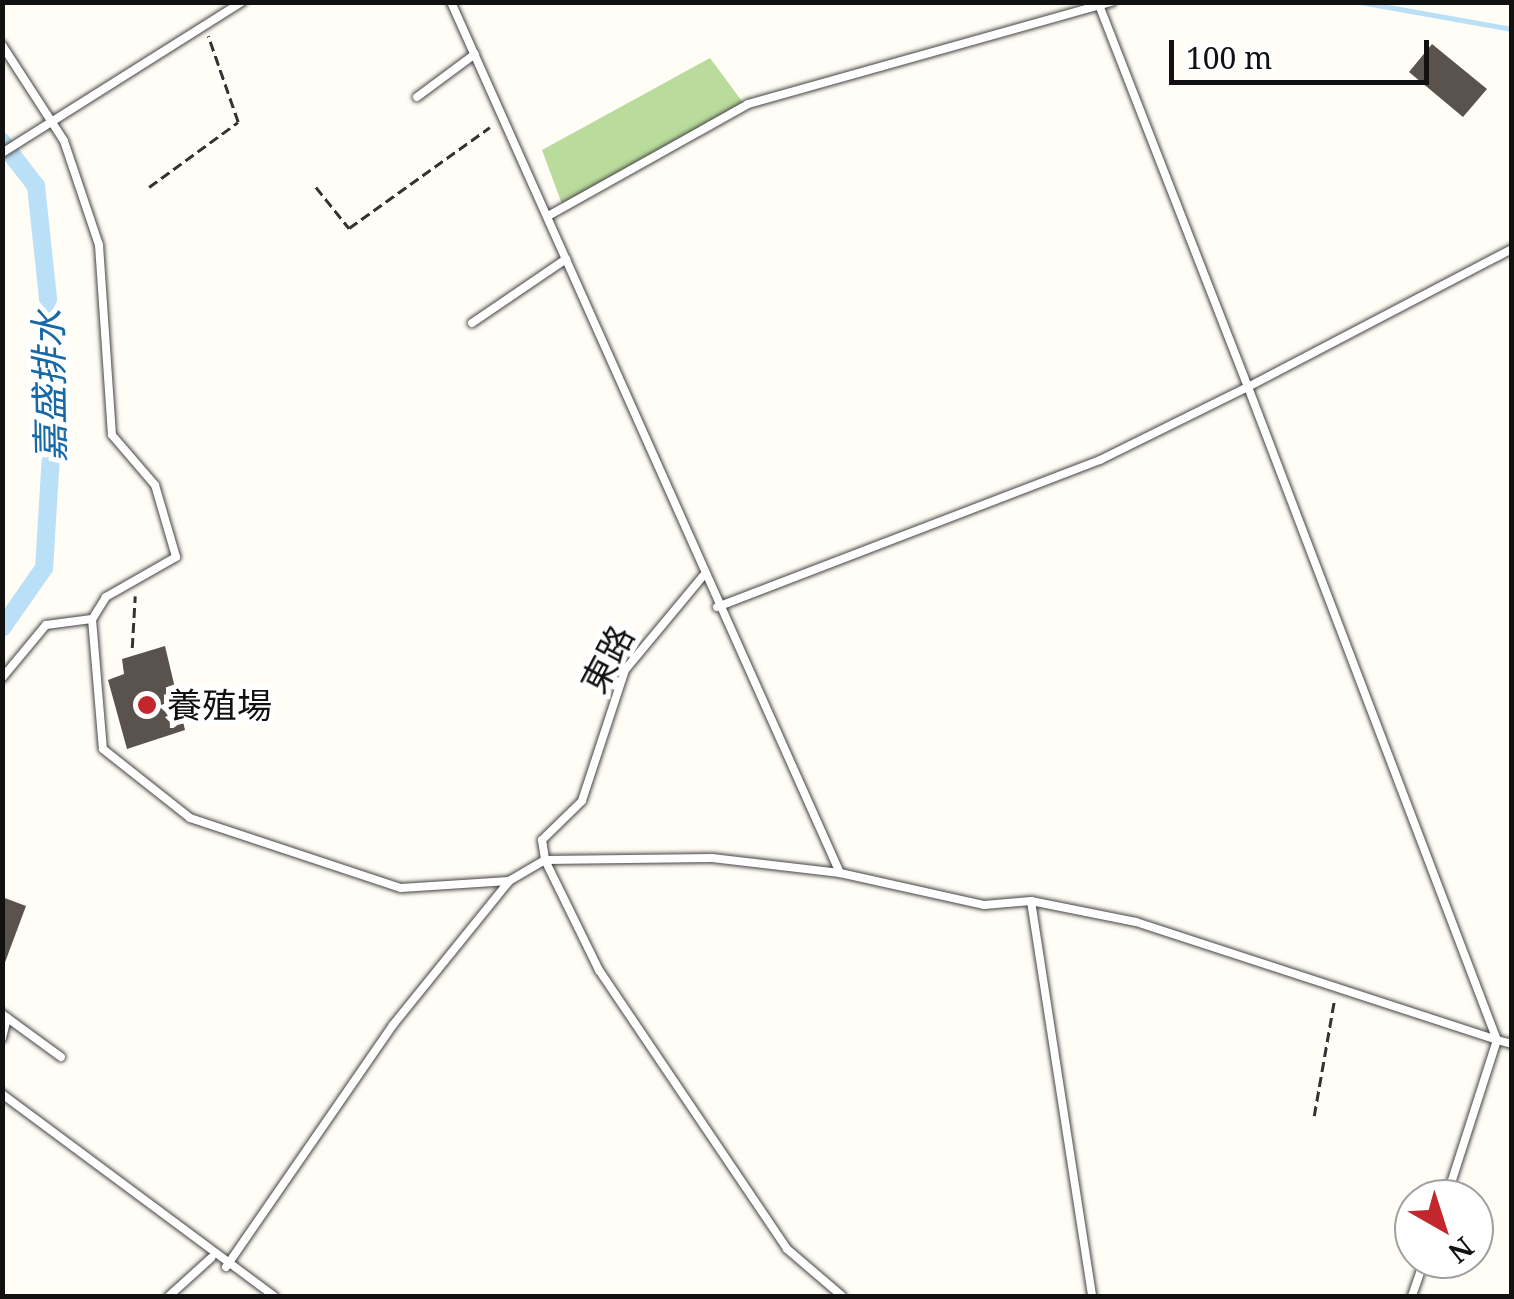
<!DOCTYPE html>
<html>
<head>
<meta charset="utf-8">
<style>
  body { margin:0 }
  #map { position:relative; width:1514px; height:1299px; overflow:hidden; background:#fffdf5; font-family:"Noto Serif","Noto Sans TC",serif }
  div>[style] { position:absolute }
  .forest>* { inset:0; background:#b9dc9c }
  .stream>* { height:5px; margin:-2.5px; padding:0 2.5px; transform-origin:2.5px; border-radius:2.5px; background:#b9e0f7 }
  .canal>* { height:18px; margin:-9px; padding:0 9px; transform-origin:9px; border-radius:9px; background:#b9e0f7 }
  .building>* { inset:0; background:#5a524d }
  .path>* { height:2.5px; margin-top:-1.25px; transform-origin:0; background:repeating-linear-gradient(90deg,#333 0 10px,transparent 0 15px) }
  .roads { filter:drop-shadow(0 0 2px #444) drop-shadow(0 0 2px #444) }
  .lane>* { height:8px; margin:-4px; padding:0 4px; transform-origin:4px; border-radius:4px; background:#fff }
  .dots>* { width:28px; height:28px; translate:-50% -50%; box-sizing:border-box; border:5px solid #fff; border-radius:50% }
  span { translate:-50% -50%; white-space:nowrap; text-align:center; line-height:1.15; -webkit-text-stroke:10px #fff; paint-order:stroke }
  .street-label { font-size:35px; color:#111 }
  .poi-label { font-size:35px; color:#111 }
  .left { translate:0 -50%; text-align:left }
  .water-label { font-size:38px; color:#1768a6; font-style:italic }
  .frame { position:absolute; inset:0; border:5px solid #111; pointer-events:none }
  .north { position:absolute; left:1394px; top:1179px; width:100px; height:100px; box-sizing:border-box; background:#fff; border:2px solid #a0a0a0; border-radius:50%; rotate:141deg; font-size:28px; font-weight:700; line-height:40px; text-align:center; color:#111 }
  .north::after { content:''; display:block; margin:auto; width:35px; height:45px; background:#c4262e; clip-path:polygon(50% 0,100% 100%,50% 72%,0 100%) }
  .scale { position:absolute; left:1169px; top:40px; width:260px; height:45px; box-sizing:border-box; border:5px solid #111; border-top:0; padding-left:12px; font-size:30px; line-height:35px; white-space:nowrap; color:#111; -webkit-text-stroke:8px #fff; paint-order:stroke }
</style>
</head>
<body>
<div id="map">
  <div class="forest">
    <i style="clip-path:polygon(710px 58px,744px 104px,562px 204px,542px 150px)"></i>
  </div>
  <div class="stream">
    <i style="left:1360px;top:2px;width:154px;rotate:10.1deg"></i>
  </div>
  <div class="canal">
    <i style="left:2px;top:142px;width:56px;rotate:52.3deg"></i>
    <i style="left:36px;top:186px;width:188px;rotate:83.9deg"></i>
    <i style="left:56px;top:373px;width:195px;rotate:93.5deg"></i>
    <i style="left:44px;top:568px;width:73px;rotate:125deg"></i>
  </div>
  <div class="building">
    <i style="clip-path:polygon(1432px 44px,1487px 89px,1463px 117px,1409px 72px)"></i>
    <i style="clip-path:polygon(165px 646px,185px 730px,127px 749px,108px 680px,124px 674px,122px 659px)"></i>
    <i style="clip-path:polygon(2px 897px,26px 906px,4px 965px,2px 964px)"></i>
  </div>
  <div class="path">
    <i style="left:149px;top:187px;width:110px;rotate:-36.1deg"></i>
    <i style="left:238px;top:122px;width:91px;rotate:-109.2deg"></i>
    <i style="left:316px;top:187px;width:53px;rotate:51.2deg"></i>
    <i style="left:349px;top:228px;width:173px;rotate:-35.6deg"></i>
    <i style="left:132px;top:648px;width:52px;rotate:-86.7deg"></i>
    <i style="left:1314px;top:1116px;width:117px;rotate:-80.1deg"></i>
  </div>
  <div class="roads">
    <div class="lane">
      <i style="left:451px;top:2px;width:954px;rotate:65.93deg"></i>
      <i style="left:840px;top:873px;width:148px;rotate:12.5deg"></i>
      <i style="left:984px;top:905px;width:47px;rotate:-4.9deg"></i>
      <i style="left:1031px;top:901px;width:107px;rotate:11.3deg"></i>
      <i style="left:1136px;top:922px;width:380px;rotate:18.1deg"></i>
      <i style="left:1497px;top:1040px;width:167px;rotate:107.8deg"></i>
      <i style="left:2px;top:45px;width:114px;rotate:57.1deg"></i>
      <i style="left:64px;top:141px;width:110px;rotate:71.4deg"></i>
      <i style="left:99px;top:245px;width:190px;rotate:86.1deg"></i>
      <i style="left:112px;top:435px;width:66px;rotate:49.3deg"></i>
      <i style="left:155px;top:485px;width:75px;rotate:73.7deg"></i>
      <i style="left:176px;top:557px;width:81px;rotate:150.3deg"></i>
      <i style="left:106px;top:597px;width:26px;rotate:122deg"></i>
      <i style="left:92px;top:619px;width:130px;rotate:85.2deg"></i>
      <i style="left:103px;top:749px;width:111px;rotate:38.4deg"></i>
      <i style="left:190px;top:818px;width:222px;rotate:18.4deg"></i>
      <i style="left:401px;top:888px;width:108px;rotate:-3.7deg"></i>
      <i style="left:509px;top:881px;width:42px;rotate:-30.3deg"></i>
      <i style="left:545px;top:860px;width:167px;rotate:-0.7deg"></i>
      <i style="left:712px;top:858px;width:129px;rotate:6.7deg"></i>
      <i style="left:417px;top:97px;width:72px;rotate:-36.6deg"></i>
      <i style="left:2px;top:153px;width:284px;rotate:-32.2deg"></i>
      <i style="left:548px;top:216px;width:229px;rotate:-29.2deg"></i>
      <i style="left:748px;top:104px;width:378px;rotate:-15.7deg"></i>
      <i style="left:1512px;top:249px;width:298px;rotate:152.4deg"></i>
      <i style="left:1248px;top:387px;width:699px;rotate:69.13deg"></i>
      <i style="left:1497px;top:1040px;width:16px;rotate:15deg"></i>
      <i style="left:472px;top:323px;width:114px;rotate:-34.2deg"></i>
      <i style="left:703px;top:576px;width:122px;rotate:129.7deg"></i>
      <i style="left:625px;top:670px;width:138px;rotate:108.2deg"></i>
      <i style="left:582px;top:801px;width:56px;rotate:135.7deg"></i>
      <i style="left:542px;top:840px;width:20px;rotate:81deg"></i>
      <i style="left:545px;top:860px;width:123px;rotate:63.9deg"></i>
      <i style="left:599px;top:970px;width:336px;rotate:56deg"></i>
      <i style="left:787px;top:1249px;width:72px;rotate:40.5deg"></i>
      <i style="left:717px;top:607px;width:410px;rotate:-21deg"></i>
      <i style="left:1100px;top:460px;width:165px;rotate:-26.3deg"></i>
      <i style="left:1248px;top:387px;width:413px;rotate:-111.3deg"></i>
      <i style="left:2px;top:678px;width:69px;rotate:-50.3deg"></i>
      <i style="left:46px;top:625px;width:46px;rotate:-7.4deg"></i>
      <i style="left:1031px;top:901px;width:400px;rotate:81.2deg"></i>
      <i style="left:2px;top:1014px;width:73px;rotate:36.1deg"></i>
      <i style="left:2px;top:1038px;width:21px;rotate:-76deg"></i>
      <i style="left:2px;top:1094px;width:339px;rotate:36.6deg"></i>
      <i style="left:226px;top:1267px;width:294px;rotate:-55.4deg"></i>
      <i style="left:393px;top:1025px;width:185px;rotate:-51.1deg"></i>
      <i style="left:169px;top:1296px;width:57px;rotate:-42.1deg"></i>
      <i style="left:1412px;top:1296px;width:39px;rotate:-71deg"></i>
    </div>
  </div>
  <div class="dots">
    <i style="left:147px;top:705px;background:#c4262e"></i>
  </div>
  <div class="street-label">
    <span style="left:607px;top:659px;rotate:-62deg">東路</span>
  </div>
  <div class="poi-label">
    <span class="left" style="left:167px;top:705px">養殖場</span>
  </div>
  <div class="water-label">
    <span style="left:49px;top:386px;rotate:-91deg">嘉盛排水</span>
  </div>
  <div class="frame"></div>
  <div class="north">N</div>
  <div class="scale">100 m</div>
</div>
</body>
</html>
